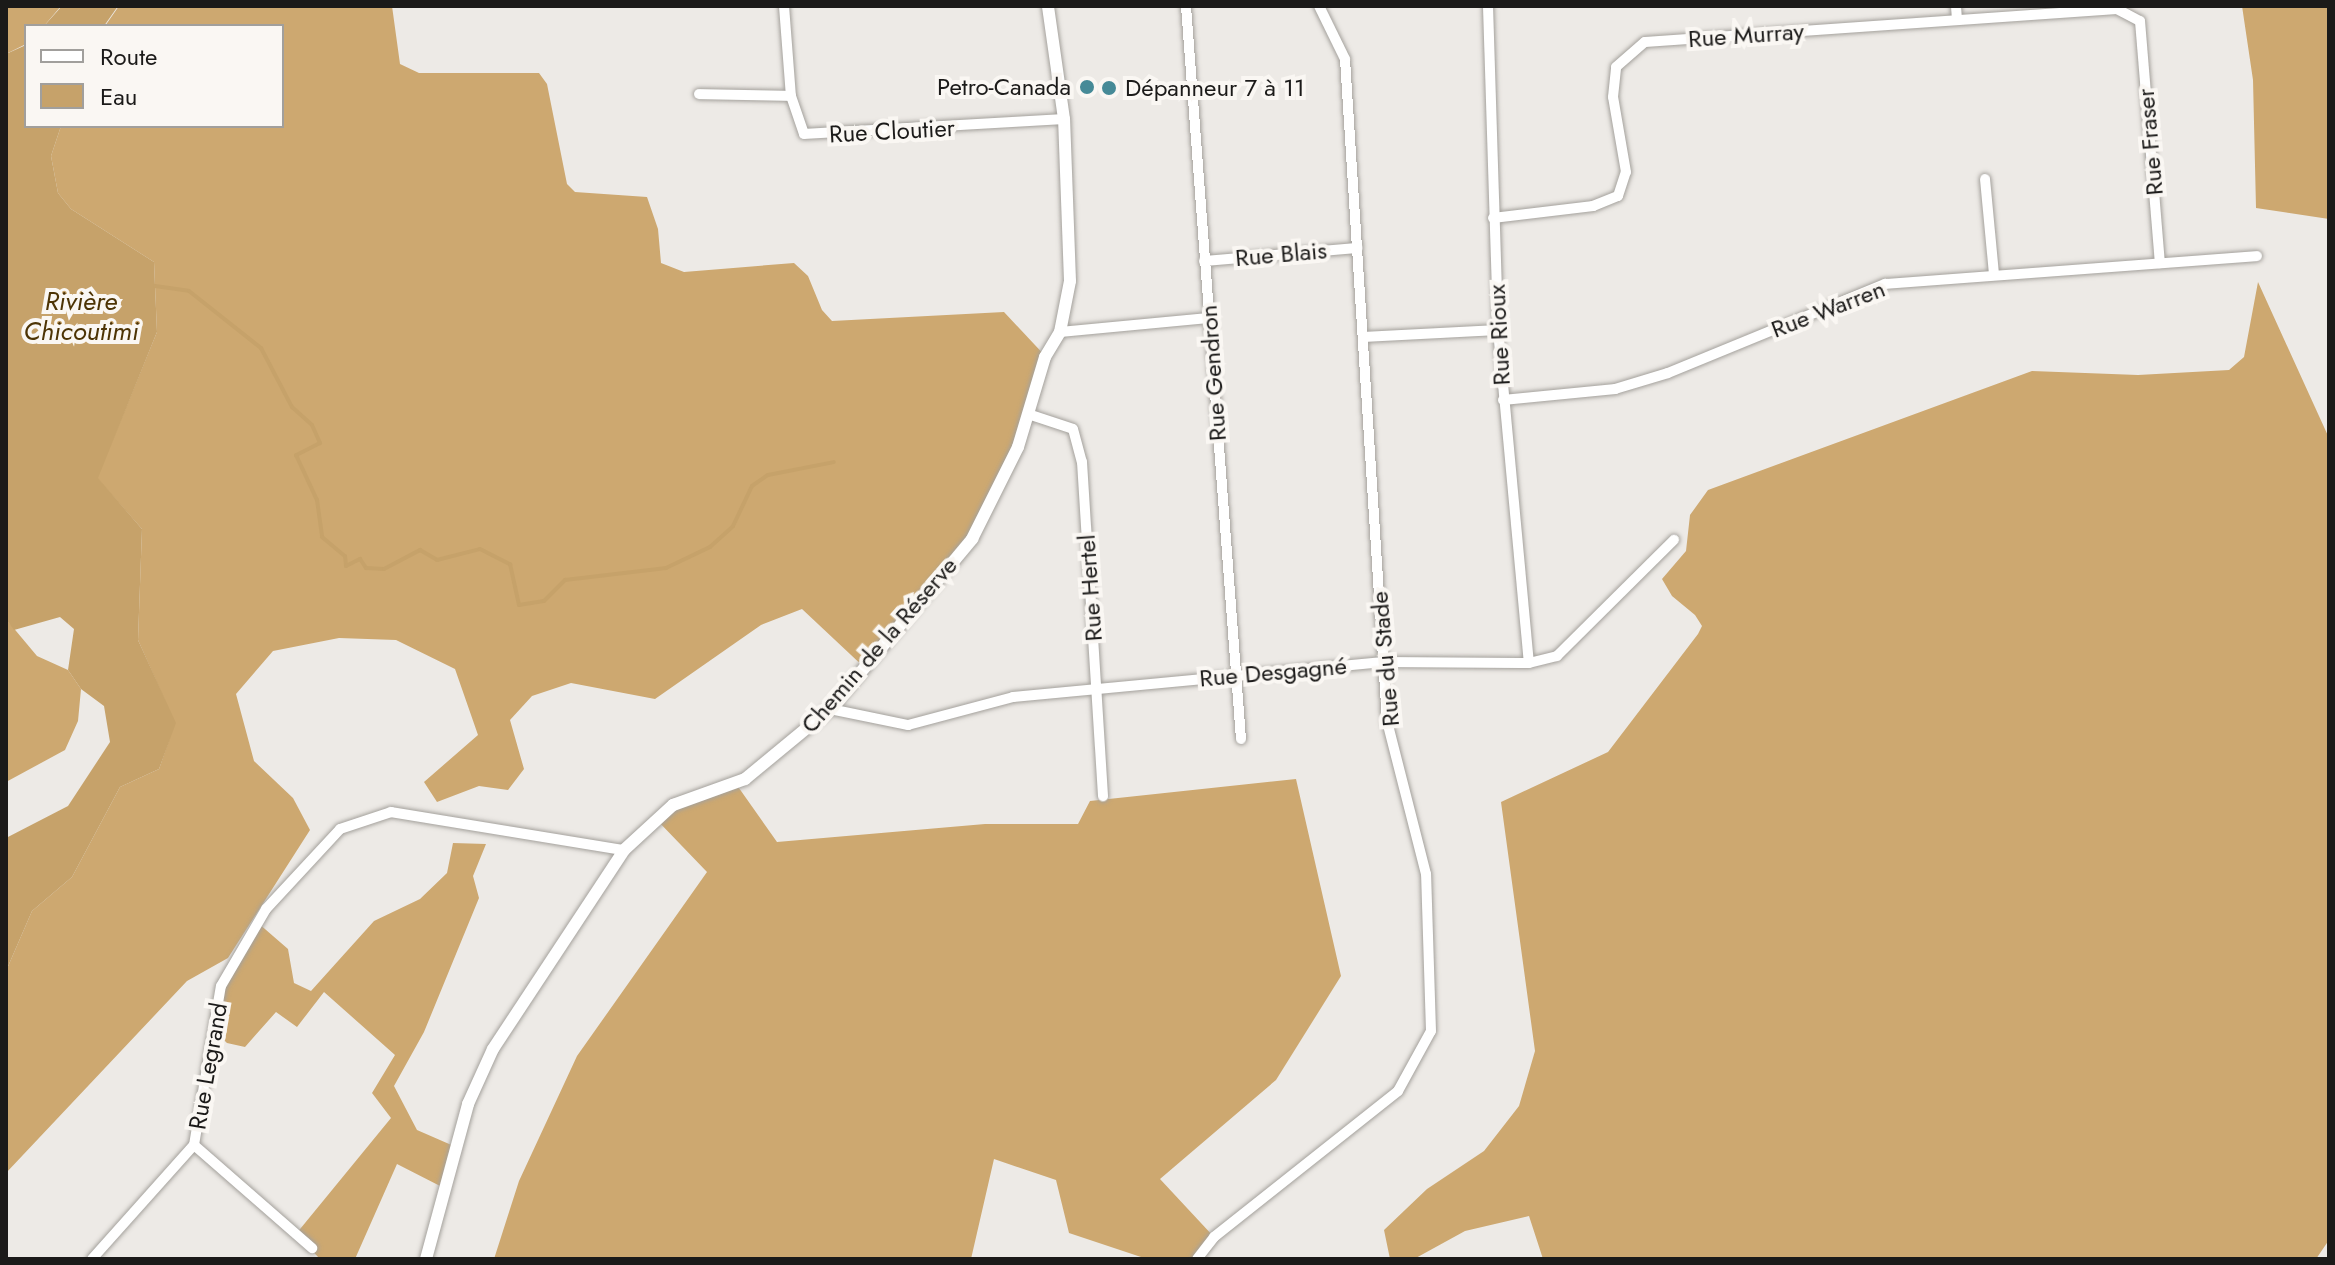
<!DOCTYPE html>
<html>
<head>
<meta charset="utf-8">
<style>
  body { margin:0 }
  #map { position:relative; width:2335px; height:1265px; overflow:hidden; background:#edeae6; font-family:Jost,sans-serif }
  div>[style] { position:absolute }
  .forest>* { inset:0; background:#cda870 }
  .water>* { inset:0; background:#c6a26a }
  .stream>* { height:4px; margin:-2px; padding:0 2px; transform-origin:2px; border-radius:2px; background:#c6a26a }
  .roads { filter:drop-shadow(0 0 2px #a4a19c) drop-shadow(0 0 2px #a4a19c) }
  .minor>* { height:10px; margin:-5px; padding:0 5px; transform-origin:5px; border-radius:5px; background:#fff }
  .tertiary>* { height:12px; margin:-6px; padding:0 6px; transform-origin:6px; border-radius:6px; background:#fff }
  .dots>* { width:22px; height:22px; translate:-50% -50%; box-sizing:border-box; border:4px solid #faf7f3; border-radius:50% }
  span { translate:-50% -50%; white-space:nowrap; text-align:center; line-height:1.15; -webkit-text-stroke:8px #faf7f3; paint-order:stroke }
  .street-label { font-size:24px; color:#1b1a19 }
  .poi-label { font-size:24px; color:#1b1a19 }
  .right { translate:-100% -50%; text-align:right }
  .left { translate:0 -50%; text-align:left }
  .water-label { font-size:26px; color:#4d3405; font-style:italic }
  .frame { position:absolute; inset:0; border:8px solid #1b1a19; pointer-events:none }
  .legend { position:absolute; left:24px; top:24px; width:260px; height:104px; box-sizing:border-box; background:#faf7f3; border:2px solid #a19f9c; margin:0; padding:10px 14px; list-style:none; font-size:24px; color:#1b1a19 }
  .legend li { display:flex; align-items:center; gap:16px; height:40px }
  .legend b { width:40px; border:2px solid #a19f9c }
</style>
</head>
<body>
<div id="map">
  <div class="forest">
    <i style="clip-path:polygon(6px 6px,61px 6px,44px 26px,26px 26px,26px 44px,6px 54px)"></i>
    <i style="clip-path:polygon(119px 6px,392px 6px,400px 64px,419px 73px,539px 73px,547px 84px,567px 184px,575px 192px,647px 197px,658px 229px,661px 263px,684px 272px,794px 263px,808px 276px,822px 310px,832px 321px,1004px 312px,1049px 360px,972px 538px,867px 670px,802px 609px,761px 625px,655px 699px,571px 683px,532px 696px,510px 720px,524px 769px,508px 790px,479px 786px,437px 802px,424px 782px,478px 735px,455px 669px,396px 640px,339px 638px,273px 651px,236px 694px,254px 761px,293px 798px,310px 830px,228px 958px,187px 981px,6px 1173px,6px 971px,32px 911px,72px 877px,120px 787px,159px 769px,175px 723px,138px 640px,142px 529px,97px 478px,157px 332px,154px 262px,71px 209px,58px 193px,51px 156px,61px 126px,282px 126px,282px 26px,105px 26px)"></i>
    <i style="clip-path:polygon(2242px 6px,2329px 6px,2329px 219px,2256px 208px,2253px 80px)"></i>
    <i style="clip-path:polygon(2258px 282px,2329px 438px,2329px 1240px,2316px 1259px,1543px 1259px,1529px 1216px,1465px 1231px,1414px 1259px,1390px 1259px,1384px 1230px,1427px 1189px,1484px 1151px,1519px 1106px,1535px 1051px,1501px 802px,1608px 752px,1698px 634px,1702px 626px,1695px 615px,1672px 596px,1662px 579px,1686px 551px,1690px 515px,1708px 490px,2032px 371px,2138px 375px,2229px 370px,2244px 357px)"></i>
    <i style="clip-path:polygon(6px 619px,37px 656px,68px 670px,81px 689px,78px 721px,65px 750px,6px 782px)"></i>
    <i style="clip-path:polygon(1296px 779px,1341px 976px,1276px 1080px,1160px 1179px,1214px 1237px,1203px 1259px,1147px 1259px,1069px 1233px,1056px 1180px,994px 1159px,971px 1259px,494px 1259px,519px 1181px,577px 1056px,707px 872px,655px 818px,734px 781px,777px 842px,985px 824px,1078px 824px,1090px 801px)"></i>
    <i style="clip-path:polygon(453px 843px,486px 844px,473px 876px,479px 898px,424px 1032px,394px 1086px,417px 1130px,456px 1147px,444px 1188px,397px 1164px,355px 1259px,320px 1259px,296px 1234px,391px 1118px,372px 1093px,395px 1055px,324px 992px,297px 1027px,276px 1012px,245px 1047px,227px 1043px,214px 1030px,221px 986px,258px 923px,288px 949px,294px 983px,311px 991px,374px 921px,420px 899px,447px 873px)"></i>
  </div>
  <div class="water">
    <i style="clip-path:polygon(62px 6px,118px 6px,104px 26px,44px 26px)"></i>
    <i style="clip-path:polygon(26px 45px,26px 126px,61px 126px,51px 156px,58px 193px,71px 209px,154px 262px,157px 332px,98px 478px,142px 529px,138px 640px,176px 723px,159px 769px,120px 787px,72px 877px,32px 911px,6px 971px,6px 838px,68px 806px,110px 742px,104px 706px,81px 689px,68px 670px,74px 629px,60px 617px,14px 630px,6px 619px,6px 54px)"></i>
  </div>
  <div class="stream">
    <i style="left:155px;top:286px;width:34px;rotate:8deg"></i>
    <i style="left:189px;top:291px;width:92px;rotate:38.4deg"></i>
    <i style="left:261px;top:348px;width:67px;rotate:62.3deg"></i>
    <i style="left:292px;top:407px;width:27px;rotate:42deg"></i>
    <i style="left:312px;top:425px;width:20px;rotate:66deg"></i>
    <i style="left:320px;top:443px;width:27px;rotate:153deg"></i>
    <i style="left:296px;top:455px;width:50px;rotate:65deg"></i>
    <i style="left:317px;top:500px;width:37px;rotate:82deg"></i>
    <i style="left:322px;top:537px;width:30px;rotate:40deg"></i>
    <i style="left:345px;top:556px;width:10px;rotate:84deg"></i>
    <i style="left:346px;top:566px;width:16px;rotate:-27deg"></i>
    <i style="left:360px;top:559px;width:11px;rotate:56deg"></i>
    <i style="left:366px;top:568px;width:18px;rotate:3deg"></i>
    <i style="left:384px;top:569px;width:41px;rotate:-27.8deg"></i>
    <i style="left:420px;top:550px;width:20px;rotate:30deg"></i>
    <i style="left:437px;top:560px;width:44px;rotate:-14.3deg"></i>
    <i style="left:480px;top:549px;width:34px;rotate:27deg"></i>
    <i style="left:510px;top:564px;width:42px;rotate:77.6deg"></i>
    <i style="left:519px;top:605px;width:25px;rotate:-9deg"></i>
    <i style="left:544px;top:601px;width:30px;rotate:-45deg"></i>
    <i style="left:565px;top:580px;width:102px;rotate:-6.8deg"></i>
    <i style="left:666px;top:568px;width:49px;rotate:-25.5deg"></i>
    <i style="left:710px;top:547px;width:31px;rotate:-42deg"></i>
    <i style="left:733px;top:526px;width:44px;rotate:-64.6deg"></i>
    <i style="left:752px;top:486px;width:19px;rotate:-35deg"></i>
    <i style="left:768px;top:475px;width:67px;rotate:-11.1deg"></i>
  </div>
  <div class="roads">
    <div class="minor">
      <i style="left:784px;top:6px;width:90px;rotate:85.6deg"></i>
      <i style="left:791px;top:96px;width:40px;rotate:71.1deg"></i>
      <i style="left:804px;top:134px;width:260px;rotate:-3.3deg"></i>
      <i style="left:1186px;top:6px;width:735px;rotate:85.71deg"></i>
      <i style="left:1488px;top:6px;width:324px;rotate:88.2deg"></i>
      <i style="left:1498px;top:330px;width:334px;rotate:84.7deg"></i>
      <i style="left:1956px;top:6px;width:14px;rotate:86deg"></i>
      <i style="left:699px;top:94px;width:92px;rotate:1.2deg"></i>
      <i style="left:1985px;top:179px;width:96px;rotate:84.6deg"></i>
      <i style="left:1493px;top:218px;width:101px;rotate:-6.8deg"></i>
      <i style="left:1593px;top:206px;width:27px;rotate:-22deg"></i>
      <i style="left:1618px;top:196px;width:25px;rotate:-72deg"></i>
      <i style="left:1626px;top:172px;width:76px;rotate:-99.8deg"></i>
      <i style="left:1613px;top:97px;width:30px;rotate:-84deg"></i>
      <i style="left:1616px;top:67px;width:38px;rotate:-41deg"></i>
      <i style="left:1645px;top:42px;width:473px;rotate:-4deg"></i>
      <i style="left:2117px;top:9px;width:26px;rotate:28deg"></i>
      <i style="left:2140px;top:21px;width:243px;rotate:85.3deg"></i>
      <i style="left:1204px;top:261px;width:154px;rotate:-4.9deg"></i>
      <i style="left:1060px;top:332px;width:149px;rotate:-5.4deg"></i>
      <i style="left:1363px;top:337px;width:135px;rotate:-3deg"></i>
      <i style="left:1503px;top:400px;width:113px;rotate:-5.6deg"></i>
      <i style="left:1615px;top:389px;width:55px;rotate:-16.8deg"></i>
      <i style="left:1668px;top:373px;width:235px;rotate:-22.3deg"></i>
      <i style="left:1885px;top:284px;width:373px;rotate:-4.3deg"></i>
      <i style="left:1028px;top:414px;width:47px;rotate:18.4deg"></i>
      <i style="left:1073px;top:429px;width:34px;rotate:75deg"></i>
      <i style="left:1082px;top:462px;width:335px;rotate:86.4deg"></i>
      <i style="left:830px;top:709px;width:80px;rotate:11.6deg"></i>
      <i style="left:908px;top:725px;width:109px;rotate:-14.9deg"></i>
      <i style="left:1013px;top:697px;width:372px;rotate:-5.4deg"></i>
      <i style="left:1383px;top:662px;width:146px;rotate:0.4deg"></i>
      <i style="left:1529px;top:663px;width:29px;rotate:-14deg"></i>
      <i style="left:1557px;top:656px;width:165px;rotate:-44.8deg"></i>
      <i style="left:194px;top:1145px;width:157px;rotate:41.1deg"></i>
      <i style="left:92px;top:1259px;width:153px;rotate:-48.2deg"></i>
      <i style="left:194px;top:1145px;width:161px;rotate:-80.4deg"></i>
      <i style="left:221px;top:986px;width:89px;rotate:-59.7deg"></i>
      <i style="left:266px;top:909px;width:109px;rotate:-47.2deg"></i>
      <i style="left:340px;top:829px;width:54px;rotate:-18.4deg"></i>
      <i style="left:391px;top:812px;width:236px;rotate:9.3deg"></i>
      <i style="left:1197px;top:1259px;width:28px;rotate:-52deg"></i>
      <i style="left:1214px;top:1237px;width:235px;rotate:-38.4deg"></i>
      <i style="left:1398px;top:1091px;width:68px;rotate:-61.2deg"></i>
      <i style="left:1431px;top:1031px;width:157px;rotate:-91.8deg"></i>
      <i style="left:1426px;top:874px;width:158px;rotate:-104.3deg"></i>
      <i style="left:1387px;top:721px;width:663px;rotate:-93.63deg"></i>
      <i style="left:1345px;top:59px;width:59px;rotate:-116.1deg"></i>
    </div>
    <div class="tertiary">
      <i style="left:426px;top:1259px;width:161px;rotate:-74.8deg"></i>
      <i style="left:468px;top:1104px;width:60px;rotate:-65.6deg"></i>
      <i style="left:493px;top:1049px;width:238px;rotate:-56.6deg"></i>
      <i style="left:624px;top:850px;width:67px;rotate:-42.6deg"></i>
      <i style="left:673px;top:805px;width:77px;rotate:-19.9deg"></i>
      <i style="left:745px;top:779px;width:110px;rotate:-39.5deg"></i>
      <i style="left:830px;top:709px;width:222px;rotate:-50.1deg"></i>
      <i style="left:972px;top:539px;width:103px;rotate:-63.4deg"></i>
      <i style="left:1018px;top:447px;width:94px;rotate:-73.3deg"></i>
      <i style="left:1045px;top:357px;width:29px;rotate:-59deg"></i>
      <i style="left:1060px;top:332px;width:52px;rotate:-78.9deg"></i>
      <i style="left:1070px;top:281px;width:162px;rotate:-92.1deg"></i>
      <i style="left:1064px;top:119px;width:114px;rotate:-98.1deg"></i>
    </div>
  </div>
  <div class="dots">
    <i style="left:1087px;top:87px;background:#468a97"></i>
    <i style="left:1109px;top:88px;background:#468a97"></i>
  </div>
  <div class="street-label">
    <span style="left:1746px;top:35px;rotate:-4deg">Rue Murray</span>
    <span style="left:892px;top:131px;rotate:-3deg">Rue Cloutier</span>
    <span style="left:2150px;top:142px;rotate:-95deg">Rue Fraser</span>
    <span style="left:1281px;top:254px;rotate:-5deg">Rue Blais</span>
    <span style="left:1828px;top:309px;rotate:-21deg">Rue Warren</span>
    <span style="left:1499px;top:335px;rotate:-93deg">Rue Rioux</span>
    <span style="left:1213px;top:373px;rotate:-94deg">Rue Gendron</span>
    <span style="left:1090px;top:588px;rotate:-94deg">Rue Hertel</span>
    <span style="left:879px;top:645px;rotate:-49deg">Chemin de la Réserve</span>
    <span style="left:1385px;top:659px;rotate:-95deg">Rue du Stade</span>
    <span style="left:1273px;top:672px;rotate:-5deg">Rue Desgagné</span>
    <span style="left:208px;top:1066px;rotate:-80deg">Rue Legrand</span>
  </div>
  <div class="poi-label">
    <span class="right" style="left:1071px;top:87px">Petro-Canada</span>
    <span class="left" style="left:1125px;top:88px">Dépanneur 7 à 11</span>
  </div>
  <div class="water-label">
    <span style="left:81px;top:317px">Rivière<br>Chicoutimi</span>
  </div>
  <div class="frame"></div>
  <ul class="legend">
  <li><b style="height:10px;background:#fff"></b>Route</li>
  <li><b style="height:22px;background:#c6a26a"></b>Eau</li>
  </ul>
</div>
</body>
</html>
